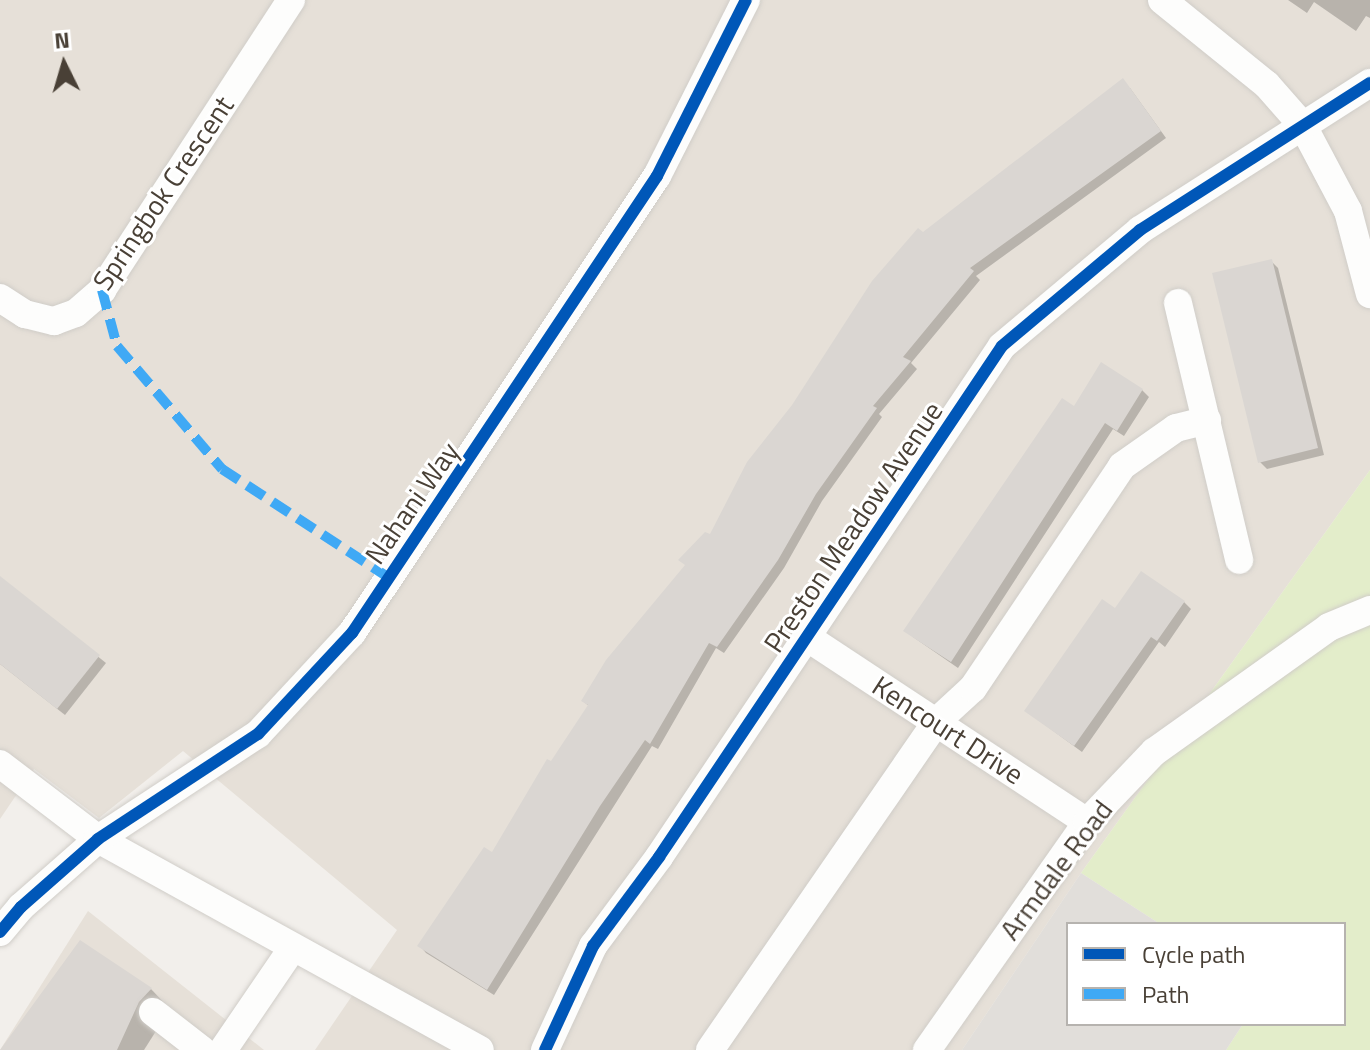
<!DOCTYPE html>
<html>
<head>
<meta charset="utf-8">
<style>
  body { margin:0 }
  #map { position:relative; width:1370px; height:1050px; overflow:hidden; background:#f2efeb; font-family:"Titillium Web",sans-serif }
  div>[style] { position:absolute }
  .residential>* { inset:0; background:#e6e0d8 }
  .green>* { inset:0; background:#e3edca }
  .parking>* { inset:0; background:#e1deda }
  .shadow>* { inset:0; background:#0003 }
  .building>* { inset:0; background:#dad6d2 }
  .roads { filter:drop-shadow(0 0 2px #d0cdc8) drop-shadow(0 0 2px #d0cdc8) }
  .minor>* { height:28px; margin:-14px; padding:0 14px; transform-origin:14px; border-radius:14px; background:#fdfdfc }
  .quiet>* { height:10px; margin-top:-5px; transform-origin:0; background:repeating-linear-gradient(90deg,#3fa9f5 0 20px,transparent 0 30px) }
  .cycleway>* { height:12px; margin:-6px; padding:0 6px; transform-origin:6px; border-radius:6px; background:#0057b8 }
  span { translate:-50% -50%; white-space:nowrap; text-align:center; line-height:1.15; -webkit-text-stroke:6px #fff; paint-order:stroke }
  .street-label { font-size:28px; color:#494036 }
  .legend { position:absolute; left:1066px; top:922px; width:280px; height:104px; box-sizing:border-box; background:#fff; border:2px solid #b6b3af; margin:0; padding:10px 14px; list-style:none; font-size:24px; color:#494036 }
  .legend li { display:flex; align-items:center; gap:16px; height:40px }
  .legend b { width:40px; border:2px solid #b6b3af }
  .north { position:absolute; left:24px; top:24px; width:80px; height:80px; -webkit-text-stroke:6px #fff; paint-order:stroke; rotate:355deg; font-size:22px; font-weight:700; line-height:32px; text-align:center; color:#494036 }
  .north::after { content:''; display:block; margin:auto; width:28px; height:36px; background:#494036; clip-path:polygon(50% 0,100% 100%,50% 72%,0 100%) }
</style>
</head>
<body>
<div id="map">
  <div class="residential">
    <i style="clip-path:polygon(0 0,1370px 0,1370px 470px,1081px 873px,962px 1050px,315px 1050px,397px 930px,183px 751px,99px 818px,34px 769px,0 819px)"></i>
    <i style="clip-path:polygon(88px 911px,264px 1050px,0 1050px)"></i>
  </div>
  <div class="green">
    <i style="clip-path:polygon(1370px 470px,1370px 1050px,1226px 1050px,1243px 1024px,1344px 1024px,1344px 924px,1160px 924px,1081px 873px)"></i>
  </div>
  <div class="parking">
    <i style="clip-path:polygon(1081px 873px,1160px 924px,1068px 924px,1068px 1024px,1243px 1024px,1226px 1050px,962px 1050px)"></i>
  </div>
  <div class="shadow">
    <i style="clip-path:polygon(1288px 0,1370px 0,1370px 18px,1366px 16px,1356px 31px,1314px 2px,1307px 13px)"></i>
    <i style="clip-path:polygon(1130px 88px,1166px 138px,976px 276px,980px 280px,911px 363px,917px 369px,879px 414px,882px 417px,822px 501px,784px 568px,724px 653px,716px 648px,658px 749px,652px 746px,494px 995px,426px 953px,420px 946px,493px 855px,590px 707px,583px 701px,711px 536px,923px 235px)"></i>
    <i style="clip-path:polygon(1271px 261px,1278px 268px,1324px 455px,1267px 469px,1260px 462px)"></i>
    <i style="clip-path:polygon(1142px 390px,1149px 397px,1124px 436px,1113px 429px,958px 668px,913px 637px,906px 631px,1075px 408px)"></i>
    <i style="clip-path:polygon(0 578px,106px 663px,65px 715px,0 664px)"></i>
    <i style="clip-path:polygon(1184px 602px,1191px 609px,1165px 647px,1159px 642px,1082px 752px,1026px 711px)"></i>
    <i style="clip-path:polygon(151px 989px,170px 1009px,144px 1050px,1px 1050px)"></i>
  </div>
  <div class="building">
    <i style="clip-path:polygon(1123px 78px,1161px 131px,970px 268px,974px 271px,903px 357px,911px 361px,873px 406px,877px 408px,816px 494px,778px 560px,717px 647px,709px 643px,650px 744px,645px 740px,600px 806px,487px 990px,417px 946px,484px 847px,492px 852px,547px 759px,551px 761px,588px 705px,581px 701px,606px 660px,685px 565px,678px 560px,705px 532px,710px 534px,747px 462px,792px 405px,872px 281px,918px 228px,923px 232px)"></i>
    <i style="clip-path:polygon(1272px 259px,1318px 448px,1258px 463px,1212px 273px)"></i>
    <i style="clip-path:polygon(1101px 362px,1143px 389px,1117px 431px,1105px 423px,951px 662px,903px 631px,1062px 398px,1074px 406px)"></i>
    <i style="clip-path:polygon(1141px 571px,1185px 601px,1157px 641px,1151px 637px,1074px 746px,1024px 711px,1102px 599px,1115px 608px)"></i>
    <i style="clip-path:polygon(0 576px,100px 655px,57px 709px,0 664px)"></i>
    <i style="clip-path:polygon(80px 940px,152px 988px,139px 1002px,117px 1050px,0 1050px)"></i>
  </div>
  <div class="roads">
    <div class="minor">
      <i style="left:1162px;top:0;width:135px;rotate:39deg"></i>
      <i style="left:1267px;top:85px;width:55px;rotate:48.7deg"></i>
      <i style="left:1303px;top:126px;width:96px;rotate:62.1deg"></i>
      <i style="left:1348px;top:211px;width:86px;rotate:75.2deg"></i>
      <i style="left:0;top:298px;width:30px;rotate:33deg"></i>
      <i style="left:25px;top:314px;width:30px;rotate:14deg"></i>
      <i style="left:54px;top:321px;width:23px;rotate:-20deg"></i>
      <i style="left:76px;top:313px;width:35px;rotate:-41deg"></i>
      <i style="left:102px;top:290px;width:346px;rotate:-56.9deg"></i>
      <i style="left:1178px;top:303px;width:264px;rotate:76.6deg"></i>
      <i style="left:808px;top:638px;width:334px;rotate:33.4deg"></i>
      <i style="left:0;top:764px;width:123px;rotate:37.4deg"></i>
      <i style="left:98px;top:839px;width:436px;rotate:28.9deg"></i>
      <i style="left:0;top:932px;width:33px;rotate:-50deg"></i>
      <i style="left:21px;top:907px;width:103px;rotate:-41.4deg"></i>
      <i style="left:98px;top:839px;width:191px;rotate:-33.3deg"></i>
      <i style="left:258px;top:734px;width:138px;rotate:-47.1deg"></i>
      <i style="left:352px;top:633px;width:549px;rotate:-56.28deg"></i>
      <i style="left:657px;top:176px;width:197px;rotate:-63.2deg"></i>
      <i style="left:153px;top:1012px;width:62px;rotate:37.8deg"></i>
      <i style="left:223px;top:1050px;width:122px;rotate:-55.7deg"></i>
      <i style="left:545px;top:1050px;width:115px;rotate:-65.2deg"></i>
      <i style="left:593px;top:946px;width:111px;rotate:-53.4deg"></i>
      <i style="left:659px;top:857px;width:615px;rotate:-56.13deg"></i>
      <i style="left:1002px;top:346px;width:180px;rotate:-40deg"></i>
      <i style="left:1140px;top:230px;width:273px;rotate:-32.6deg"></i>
      <i style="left:710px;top:1050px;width:398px;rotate:-55.4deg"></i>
      <i style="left:936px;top:722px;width:50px;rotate:-42.6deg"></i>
      <i style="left:973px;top:688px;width:267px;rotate:-56.1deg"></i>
      <i style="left:1122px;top:466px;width:66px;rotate:-35.1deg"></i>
      <i style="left:1176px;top:428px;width:32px;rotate:-14deg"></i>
      <i style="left:927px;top:1050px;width:279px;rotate:-54.9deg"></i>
      <i style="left:1087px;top:822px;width:97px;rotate:-46.3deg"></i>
      <i style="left:1154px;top:752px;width:215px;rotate:-35.5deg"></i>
      <i style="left:1329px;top:627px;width:44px;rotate:-22.5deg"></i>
    </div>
  </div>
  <div class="quiet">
    <i style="left:102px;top:290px;width:58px;rotate:75deg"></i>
    <i style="left:117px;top:346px;width:162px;rotate:49.5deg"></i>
    <i style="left:222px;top:469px;width:199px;rotate:33.1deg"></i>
  </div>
  <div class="cycleway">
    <i style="left:0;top:932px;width:33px;rotate:-50deg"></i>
    <i style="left:21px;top:907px;width:103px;rotate:-41.4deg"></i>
    <i style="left:98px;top:839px;width:191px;rotate:-33.3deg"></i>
    <i style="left:258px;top:734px;width:138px;rotate:-47.1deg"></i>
    <i style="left:352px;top:633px;width:549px;rotate:-56.28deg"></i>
    <i style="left:657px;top:176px;width:197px;rotate:-63.2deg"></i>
    <i style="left:545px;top:1050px;width:115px;rotate:-65.2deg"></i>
    <i style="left:593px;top:946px;width:111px;rotate:-53.4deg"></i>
    <i style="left:659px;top:857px;width:615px;rotate:-56.13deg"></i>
    <i style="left:1002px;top:346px;width:180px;rotate:-40deg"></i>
    <i style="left:1140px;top:230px;width:273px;rotate:-32.6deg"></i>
  </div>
  <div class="street-label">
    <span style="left:163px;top:193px;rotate:-56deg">Springbok Crescent</span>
    <span style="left:412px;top:503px;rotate:-55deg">Nahani Way</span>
    <span style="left:853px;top:527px;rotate:-56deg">Preston Meadow Avenue</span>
    <span style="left:948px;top:730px;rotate:33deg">Kencourt Drive</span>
    <span style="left:1056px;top:870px;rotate:-53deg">Armdale Road</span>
  </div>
  <ul class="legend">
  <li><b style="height:10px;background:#0057b8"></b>Cycle path</li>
  <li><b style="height:10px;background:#3fa9f5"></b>Path</li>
  </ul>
  <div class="north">N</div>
</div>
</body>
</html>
